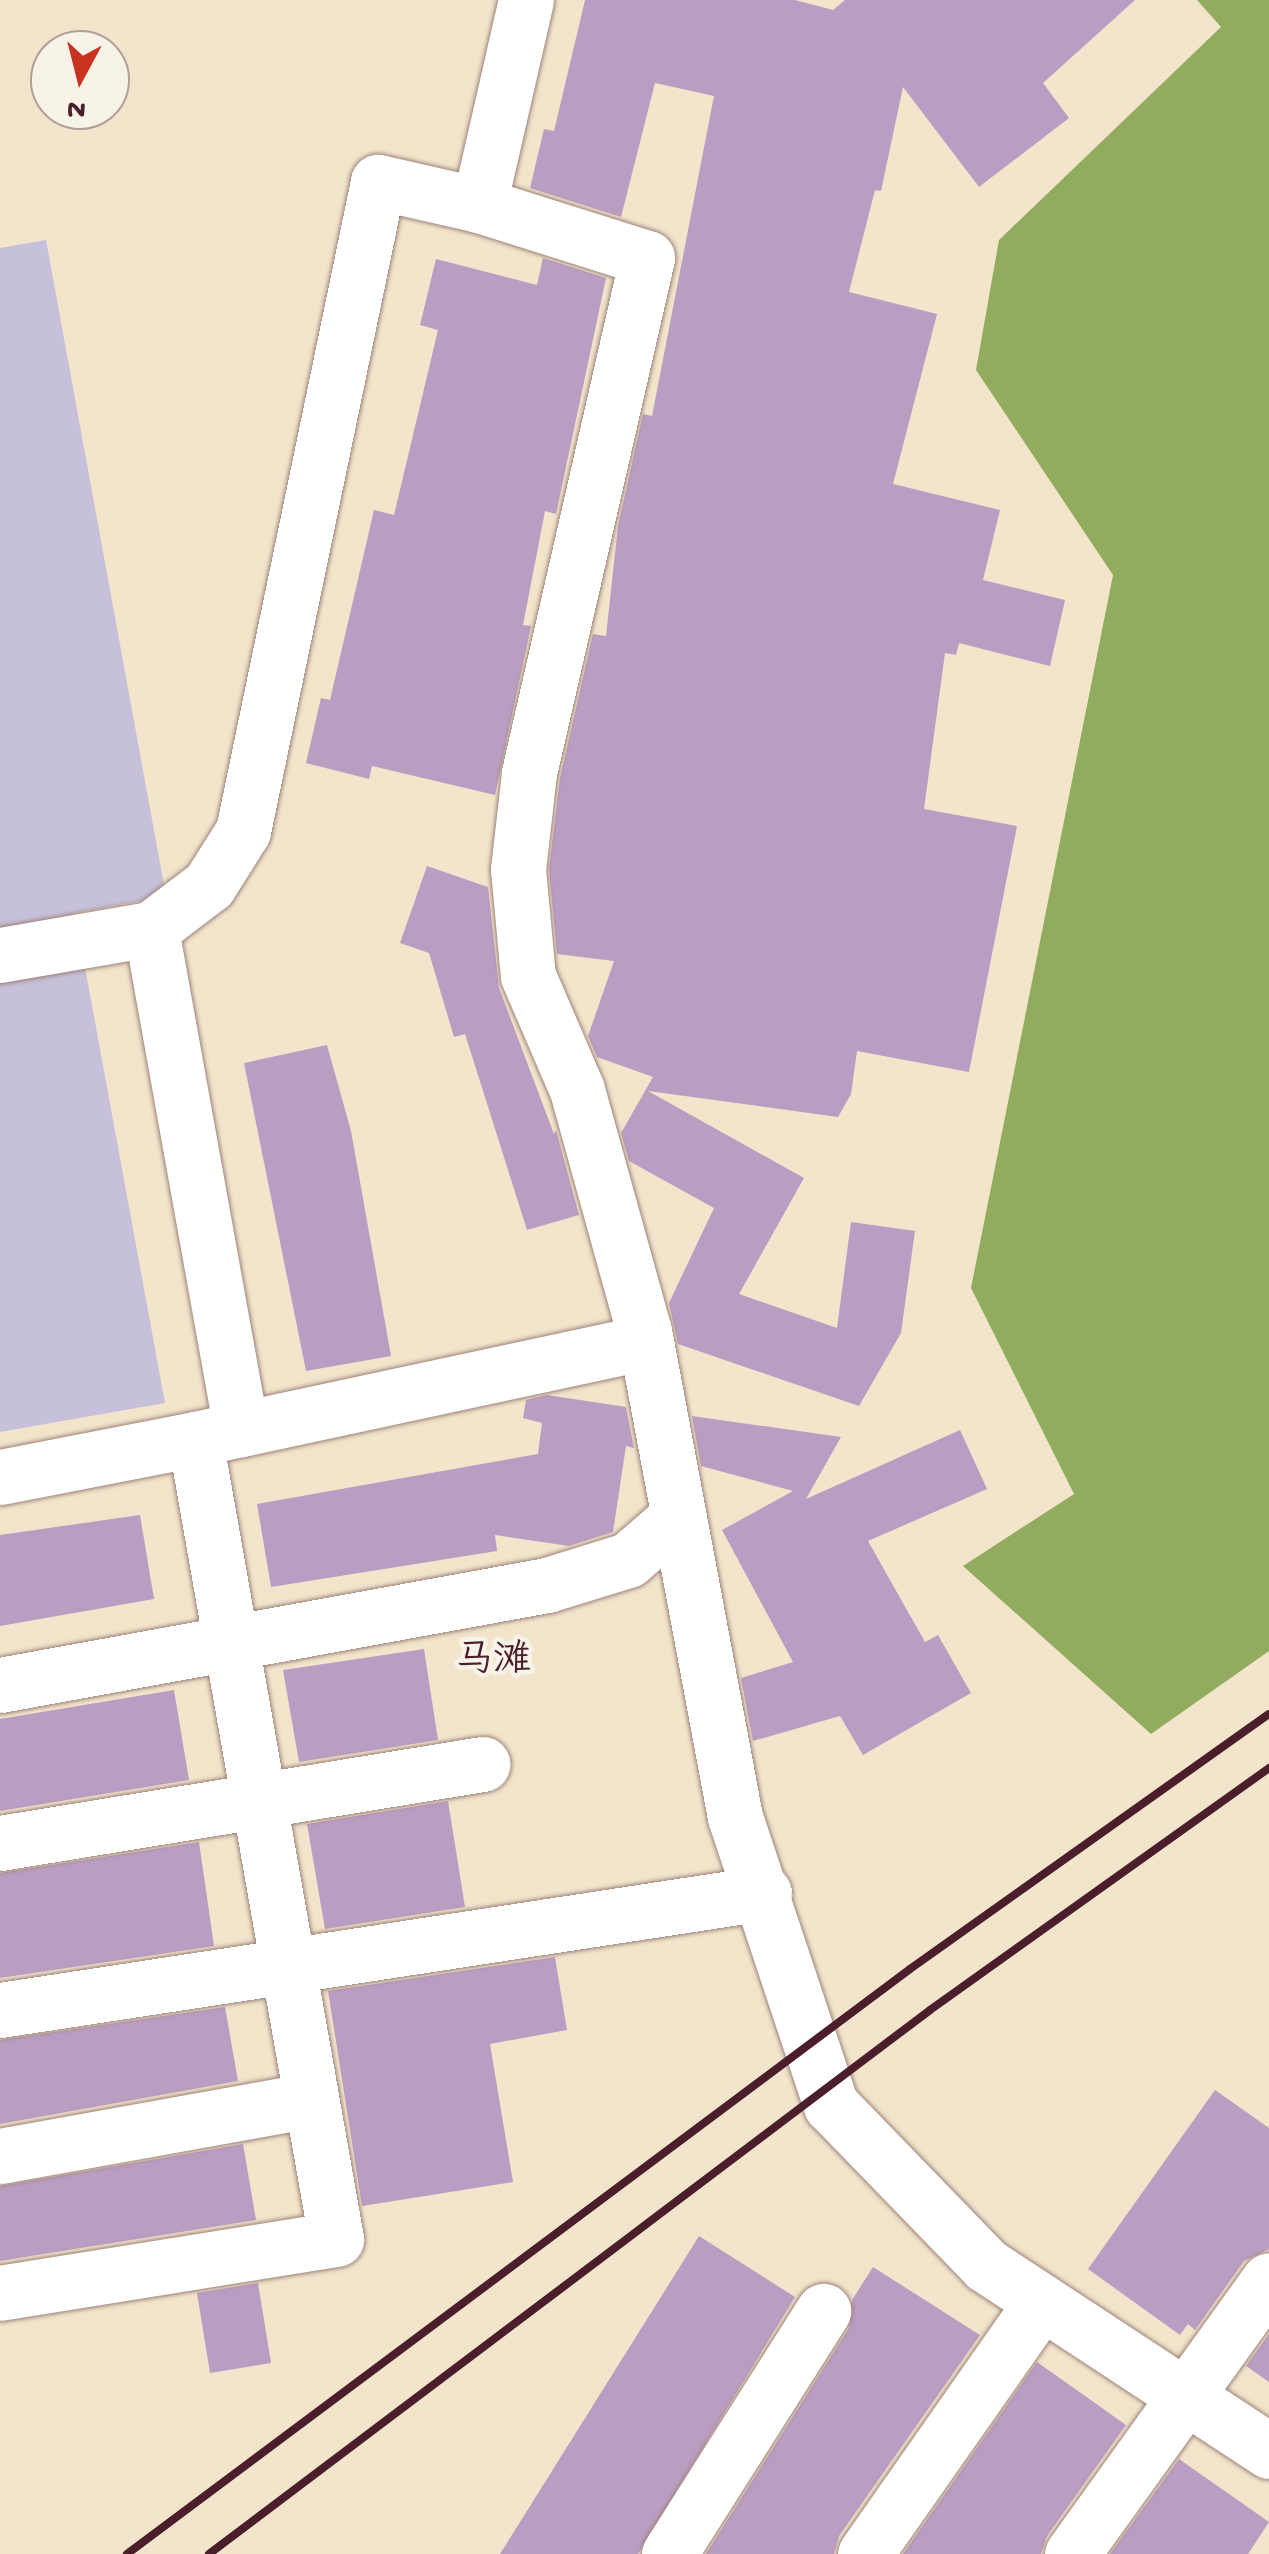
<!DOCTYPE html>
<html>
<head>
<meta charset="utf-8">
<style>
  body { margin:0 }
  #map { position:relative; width:1269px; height:2554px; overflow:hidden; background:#f2e5cb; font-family:"Gochi Hand","LXGW WenKai TC",sans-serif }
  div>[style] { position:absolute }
  .industrial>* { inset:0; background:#c6c0da }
  .forest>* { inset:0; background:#91ac5f }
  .building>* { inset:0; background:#ba9dc2 }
  .roads { filter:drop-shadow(0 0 2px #9e827b) drop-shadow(0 0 2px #9e827b) }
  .minor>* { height:55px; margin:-27.5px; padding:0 27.5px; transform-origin:27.5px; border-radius:27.5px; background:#fff }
  .rail>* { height:8px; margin:-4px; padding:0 4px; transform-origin:4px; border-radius:4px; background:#4a1f2b }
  span { translate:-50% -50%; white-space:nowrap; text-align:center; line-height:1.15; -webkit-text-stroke:9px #f7f3e8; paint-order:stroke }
  .quarter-label { font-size:38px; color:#4a1f2b }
  .north { position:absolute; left:30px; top:30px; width:100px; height:100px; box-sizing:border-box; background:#f7f3e8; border:2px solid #b29e9c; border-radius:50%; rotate:187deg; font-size:28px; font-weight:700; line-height:40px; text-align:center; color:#4a1f2b }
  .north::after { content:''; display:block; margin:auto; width:35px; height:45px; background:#c8321e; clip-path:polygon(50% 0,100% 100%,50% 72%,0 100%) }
</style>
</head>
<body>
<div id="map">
  <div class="industrial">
    <i style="clip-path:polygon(46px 240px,166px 896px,75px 913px,165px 1403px,0 1432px,0 248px)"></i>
  </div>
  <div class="forest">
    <i style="clip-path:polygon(1197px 0,1269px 0,1269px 1651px,1151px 1734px,963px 1566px,1074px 1494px,971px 1288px,1113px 575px,976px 370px,999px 240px,1221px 27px)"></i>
  </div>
  <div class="building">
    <i style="clip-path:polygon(585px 0,795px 0,833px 10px,845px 0,1135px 0,1043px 83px,1069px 118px,979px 187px,903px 87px,881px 191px,875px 190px,849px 292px,937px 314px,893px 484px,1000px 510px,983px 580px,1065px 600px,1050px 666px,959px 643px,956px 655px,945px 653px,924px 809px,1017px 826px,969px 1072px,857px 1051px,851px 1094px,838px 1117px,648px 1091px,804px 1178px,739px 1294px,837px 1328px,851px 1222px,915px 1231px,901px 1333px,859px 1406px,678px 1344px,669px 1303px,714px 1208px,629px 1161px,621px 1133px,653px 1077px,597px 1057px,588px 1036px,614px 961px,557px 954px,549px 869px,560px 778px,593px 634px,606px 636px,618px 526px,643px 414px,652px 416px,714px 96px,655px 83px,621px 217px,530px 188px,544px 129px,554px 131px)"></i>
    <i style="clip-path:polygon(543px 258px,606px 278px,556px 514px,545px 511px,523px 625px,531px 626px,495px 795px,372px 766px,369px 779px,306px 763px,321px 698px,330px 700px,374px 510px,394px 515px,438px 330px,420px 325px,436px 259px,537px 285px)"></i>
    <i style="clip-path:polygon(427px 866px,488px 887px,499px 988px,554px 1134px,556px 1130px,579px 1215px,527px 1230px,465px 1034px,454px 1037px,429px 953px,400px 943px)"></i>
    <i style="clip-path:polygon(327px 1045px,351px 1131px,391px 1356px,306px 1371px,244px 1063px)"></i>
    <i style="clip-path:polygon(547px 1395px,626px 1407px,634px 1448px,626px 1446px,613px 1532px,569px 1546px,495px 1535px,497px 1551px,271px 1587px,257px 1504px,538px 1454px,542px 1423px,523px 1418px,526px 1400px)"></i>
    <i style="clip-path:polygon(692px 1416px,841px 1437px,806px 1499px,960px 1430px,987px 1489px,868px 1541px,925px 1642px,938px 1635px,971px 1693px,863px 1755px,840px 1716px,753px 1741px,741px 1678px,793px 1662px,722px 1530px,793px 1491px,701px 1466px)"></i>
    <i style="clip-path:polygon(140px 1515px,154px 1599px,0 1626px,0 1535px)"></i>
    <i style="clip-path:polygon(424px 1649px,438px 1740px,299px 1762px,283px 1670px)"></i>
    <i style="clip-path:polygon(174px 1690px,189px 1780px,0 1811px,0 1719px)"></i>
    <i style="clip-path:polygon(448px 1801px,465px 1907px,325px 1929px,307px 1824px)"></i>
    <i style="clip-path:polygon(199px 1842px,214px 1946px,0 1978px,0 1873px)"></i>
    <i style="clip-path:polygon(555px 1957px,567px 2030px,490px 2044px,513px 2182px,362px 2206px,328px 1991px)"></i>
    <i style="clip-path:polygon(225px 2007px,238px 2081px,0 2124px,0 2040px)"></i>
    <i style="clip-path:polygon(1215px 2090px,1269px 2128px,1269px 2249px,1244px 2261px,1195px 2330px,1188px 2324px,1180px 2335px,1088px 2269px)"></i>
    <i style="clip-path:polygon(243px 2144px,256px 2220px,0 2261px,0 2186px)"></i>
    <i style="clip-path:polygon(699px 2236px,795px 2297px,638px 2554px,500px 2554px)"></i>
    <i style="clip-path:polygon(873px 2267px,980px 2335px,839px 2536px,834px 2554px,706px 2554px,849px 2328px,852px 2300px)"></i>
    <i style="clip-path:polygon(258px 2283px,271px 2363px,210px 2373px,197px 2293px)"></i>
    <i style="clip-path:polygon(1269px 2334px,1269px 2382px,1246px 2366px)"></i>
    <i style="clip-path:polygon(1037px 2362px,1126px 2425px,1047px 2536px,1041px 2554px,903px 2554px)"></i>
    <i style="clip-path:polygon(1179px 2459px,1269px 2522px,1248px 2554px,1110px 2554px)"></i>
  </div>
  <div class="roads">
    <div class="minor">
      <i style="left:479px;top:205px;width:176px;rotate:17.5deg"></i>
      <i style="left:647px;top:258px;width:528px;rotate:102.91deg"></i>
      <i style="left:529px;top:773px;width:97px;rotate:96.5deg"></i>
      <i style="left:518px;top:869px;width:107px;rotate:84.7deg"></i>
      <i style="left:528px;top:976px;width:124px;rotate:66.7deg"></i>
      <i style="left:577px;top:1090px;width:250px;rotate:74.5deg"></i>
      <i style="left:644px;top:1331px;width:494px;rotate:79.4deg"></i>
      <i style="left:735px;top:1817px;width:304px;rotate:71.6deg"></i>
      <i style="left:831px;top:2105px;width:223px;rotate:45.9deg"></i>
      <i style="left:986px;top:2265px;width:339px;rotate:33.3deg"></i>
      <i style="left:151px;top:929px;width:508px;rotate:79.8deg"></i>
      <i style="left:241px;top:1429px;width:47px;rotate:167.7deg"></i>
      <i style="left:0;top:955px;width:153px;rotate:-9.8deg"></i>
      <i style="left:151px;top:929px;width:73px;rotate:-37.2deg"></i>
      <i style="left:209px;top:885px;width:64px;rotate:-57.8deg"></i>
      <i style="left:243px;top:831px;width:663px;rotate:-78.25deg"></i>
      <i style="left:378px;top:182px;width:104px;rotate:12.8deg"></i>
      <i style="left:479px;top:205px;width:210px;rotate:-77.1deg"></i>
      <i style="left:241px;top:1429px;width:414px;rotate:-12.1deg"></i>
      <i style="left:0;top:1477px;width:199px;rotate:-11deg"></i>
      <i style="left:195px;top:1439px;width:812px;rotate:80deg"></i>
      <i style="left:336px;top:2239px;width:340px;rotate:170.9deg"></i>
      <i style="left:0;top:1685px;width:556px;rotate:-10.36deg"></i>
      <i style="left:547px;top:1585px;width:85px;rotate:-17.2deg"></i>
      <i style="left:628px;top:1560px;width:66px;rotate:-40.7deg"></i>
      <i style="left:0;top:1843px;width:489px;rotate:-9.3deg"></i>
      <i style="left:0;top:2010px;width:773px;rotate:-8.71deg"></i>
      <i style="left:0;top:2156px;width:316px;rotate:-10.2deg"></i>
      <i style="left:669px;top:2554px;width:288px;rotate:-57.6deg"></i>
      <i style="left:865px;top:2554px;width:305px;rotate:-55deg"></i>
      <i style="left:1072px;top:2554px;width:337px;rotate:-54.3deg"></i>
    </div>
  </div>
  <div class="rail">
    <i style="left:127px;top:2554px;width:977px;rotate:-36.76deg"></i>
    <i style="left:910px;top:1969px;width:440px;rotate:-35.4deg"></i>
    <i style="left:209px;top:2554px;width:903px;rotate:-37.03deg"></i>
    <i style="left:930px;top:2010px;width:417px;rotate:-35.5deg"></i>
  </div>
  <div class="quarter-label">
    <span style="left:493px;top:1664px">马滩</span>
  </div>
  <div class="north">N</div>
</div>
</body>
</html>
